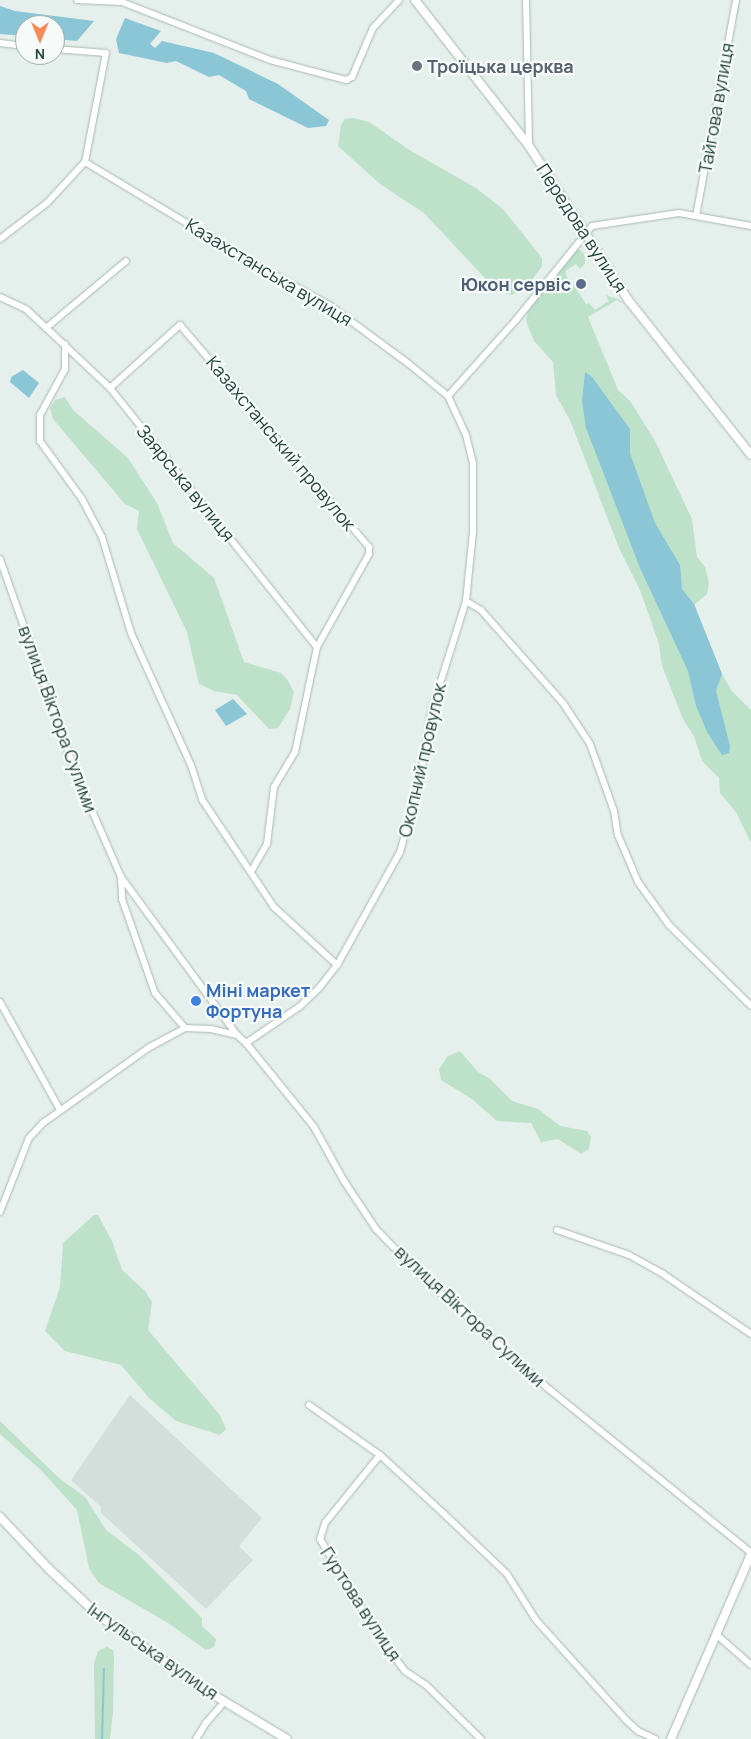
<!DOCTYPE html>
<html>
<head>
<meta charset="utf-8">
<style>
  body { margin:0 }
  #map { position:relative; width:751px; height:1739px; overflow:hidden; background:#e5efeb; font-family:Manrope,sans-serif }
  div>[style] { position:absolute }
  .built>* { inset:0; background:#d3dfda }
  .green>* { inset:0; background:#bde1c9 }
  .water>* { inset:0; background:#8bc6d6 }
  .stream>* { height:2px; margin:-1px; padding:0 1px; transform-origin:1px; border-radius:1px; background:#8bc6d6 }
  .roads { filter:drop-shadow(0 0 1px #a7b8b3) drop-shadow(0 0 1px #a7b8b3) }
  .minor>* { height:6px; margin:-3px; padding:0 3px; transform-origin:3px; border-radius:3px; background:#fff }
  .tertiary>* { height:8px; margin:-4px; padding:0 4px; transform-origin:4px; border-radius:4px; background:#fff }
  .dots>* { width:14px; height:14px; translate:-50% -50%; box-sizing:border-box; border:2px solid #f6fbf9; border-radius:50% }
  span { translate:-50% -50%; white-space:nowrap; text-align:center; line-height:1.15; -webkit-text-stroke:4.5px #f6fbf9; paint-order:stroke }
  .worship-label { font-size:18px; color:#5b616d; font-weight:700 }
  .left { translate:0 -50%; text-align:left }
  .street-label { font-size:18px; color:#23433c }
  .service-label { font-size:18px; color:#4e5e75; font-weight:700 }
  .right { translate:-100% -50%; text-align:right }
  .shop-label { font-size:18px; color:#366cbe; font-weight:700 }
  .north { position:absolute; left:15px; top:15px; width:50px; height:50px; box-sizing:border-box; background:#f6fbf9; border:1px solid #a2b1ad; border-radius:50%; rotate:180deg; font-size:14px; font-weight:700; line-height:20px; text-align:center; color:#23433c }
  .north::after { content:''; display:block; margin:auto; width:18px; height:22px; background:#f98a59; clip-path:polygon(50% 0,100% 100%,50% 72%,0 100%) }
</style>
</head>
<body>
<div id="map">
  <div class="built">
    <i style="clip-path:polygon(130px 1395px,262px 1518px,239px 1546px,253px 1560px,206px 1609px,101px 1513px,101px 1507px,71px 1480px)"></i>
  </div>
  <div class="green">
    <i style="clip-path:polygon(353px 118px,369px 122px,411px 151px,476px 188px,503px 209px,542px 258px,542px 266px,525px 290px,511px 295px,497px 291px,424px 213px,380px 184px,338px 146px,341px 125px,345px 119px)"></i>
    <i style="clip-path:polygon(578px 249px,585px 254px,585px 264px,580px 269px,576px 264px,565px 271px,568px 280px,570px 279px,586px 304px,589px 303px,595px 310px,609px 301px,606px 295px,620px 300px,625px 305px,617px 300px,588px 317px,618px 390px,630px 401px,655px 441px,692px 519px,697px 557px,705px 567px,709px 583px,707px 594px,694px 605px,722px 674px,731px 690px,751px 710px,751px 843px,736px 812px,720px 793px,719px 778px,702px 761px,694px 736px,683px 719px,662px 666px,659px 644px,640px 590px,619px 548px,570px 420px,556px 395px,553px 362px,534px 341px,526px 321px,528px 311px)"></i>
    <i style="clip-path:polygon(65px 397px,73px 410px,128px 458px,157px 503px,173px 543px,214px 578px,244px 662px,281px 673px,287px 679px,294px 692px,290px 709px,278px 728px,269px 729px,237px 695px,214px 691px,199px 684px,187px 632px,137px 529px,139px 511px,125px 504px,53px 419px,50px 408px,55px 400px)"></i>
    <i style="clip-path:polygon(460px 1051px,478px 1072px,490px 1079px,512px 1101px,538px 1109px,560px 1126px,587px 1131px,591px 1137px,589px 1149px,581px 1154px,558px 1139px,541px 1142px,531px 1123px,497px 1121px,472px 1099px,441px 1080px,439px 1069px,448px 1056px)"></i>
    <i style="clip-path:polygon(94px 1215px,98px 1215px,112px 1241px,122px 1270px,145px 1291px,152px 1302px,148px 1330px,220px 1415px,226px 1429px,220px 1435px,176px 1421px,149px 1398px,121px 1365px,65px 1351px,45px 1331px,60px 1287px,63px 1243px)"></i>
    <i style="clip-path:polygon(0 1421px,59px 1478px,85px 1497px,106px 1530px,139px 1555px,202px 1618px,202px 1626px,216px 1639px,214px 1647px,206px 1650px,168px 1623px,99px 1583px,89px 1568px,77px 1510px,41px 1470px,0 1434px)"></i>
    <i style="clip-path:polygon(107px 1647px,113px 1650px,114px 1656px,113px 1713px,110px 1739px,95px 1739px,94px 1663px,98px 1651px)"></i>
  </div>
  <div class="water">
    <i style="clip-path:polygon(0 6px,15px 11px,94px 21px,77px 41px,55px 39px,55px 25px,25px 25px,25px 36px,0 34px)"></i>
    <i style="clip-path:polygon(125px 18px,161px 31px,150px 44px,155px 48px,162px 41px,214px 53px,278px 84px,329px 120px,326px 126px,308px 128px,249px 99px,246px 91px,219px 75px,209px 77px,176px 61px,167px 63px,119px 53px,116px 39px)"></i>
    <i style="clip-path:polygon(23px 370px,39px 383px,29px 398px,10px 382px,11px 377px)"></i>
    <i style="clip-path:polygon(585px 372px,592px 377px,630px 429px,630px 453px,655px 523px,680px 565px,682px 589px,694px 604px,722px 674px,716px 691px,730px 746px,729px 753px,722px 755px,707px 732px,696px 706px,688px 671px,640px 568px,586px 428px,582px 401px)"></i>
    <i style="clip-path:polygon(233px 699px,247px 714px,226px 726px,215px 710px)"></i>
  </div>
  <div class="stream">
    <i style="left:102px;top:1739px;width:70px;rotate:-88.4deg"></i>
  </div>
  <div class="roads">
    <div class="minor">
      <i style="left:77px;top:0;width:45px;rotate:2.5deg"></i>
      <i style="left:122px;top:2px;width:159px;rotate:21.4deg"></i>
      <i style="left:270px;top:60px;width:79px;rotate:14.7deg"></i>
      <i style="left:346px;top:80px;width:7px;rotate:-27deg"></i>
      <i style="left:352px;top:77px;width:53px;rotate:-66.8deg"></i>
      <i style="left:373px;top:28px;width:38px;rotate:-47deg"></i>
      <i style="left:526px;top:0;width:146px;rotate:88.8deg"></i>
      <i style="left:0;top:43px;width:25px;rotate:7deg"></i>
      <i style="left:55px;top:49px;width:51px;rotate:4.5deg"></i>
      <i style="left:106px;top:53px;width:111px;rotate:100.9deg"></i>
      <i style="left:85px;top:162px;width:190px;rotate:31deg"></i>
      <i style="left:248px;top:260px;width:93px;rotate:29.1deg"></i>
      <i style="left:329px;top:305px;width:99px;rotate:36.4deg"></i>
      <i style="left:409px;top:364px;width:50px;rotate:39.4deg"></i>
      <i style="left:448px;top:396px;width:43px;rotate:65.2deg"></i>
      <i style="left:466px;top:435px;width:29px;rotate:76deg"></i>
      <i style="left:473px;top:463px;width:69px;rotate:90deg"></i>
      <i style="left:473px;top:532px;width:69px;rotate:95.8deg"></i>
      <i style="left:466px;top:601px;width:117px;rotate:107.4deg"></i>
      <i style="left:431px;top:713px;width:69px;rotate:99.2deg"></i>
      <i style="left:420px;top:781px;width:74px;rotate:105.7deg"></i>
      <i style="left:400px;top:852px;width:129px;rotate:119.1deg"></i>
      <i style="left:337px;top:965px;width:28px;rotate:128deg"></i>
      <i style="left:320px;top:987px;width:29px;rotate:136deg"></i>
      <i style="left:299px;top:1007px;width:64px;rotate:145.8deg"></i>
      <i style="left:696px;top:216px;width:220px;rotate:-79.5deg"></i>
      <i style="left:0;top:239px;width:59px;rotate:-37.5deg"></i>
      <i style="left:47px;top:203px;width:56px;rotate:-47.2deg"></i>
      <i style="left:0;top:297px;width:29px;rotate:25deg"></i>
      <i style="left:26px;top:309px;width:115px;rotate:43.2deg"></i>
      <i style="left:110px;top:388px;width:332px;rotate:51.4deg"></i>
      <i style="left:46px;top:328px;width:104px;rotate:-39.9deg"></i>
      <i style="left:65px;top:344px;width:25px;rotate:90deg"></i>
      <i style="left:65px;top:369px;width:52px;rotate:118.5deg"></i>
      <i style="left:40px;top:415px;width:26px;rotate:90deg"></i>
      <i style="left:40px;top:441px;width:72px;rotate:54.1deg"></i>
      <i style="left:82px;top:499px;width:43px;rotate:62.2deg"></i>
      <i style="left:102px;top:537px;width:100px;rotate:73.2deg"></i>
      <i style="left:131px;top:633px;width:145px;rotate:65.6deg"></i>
      <i style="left:191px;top:765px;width:38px;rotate:72deg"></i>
      <i style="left:203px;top:801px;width:128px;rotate:56.2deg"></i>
      <i style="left:274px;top:907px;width:86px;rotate:42.6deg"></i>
      <i style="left:110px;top:388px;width:94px;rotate:-42deg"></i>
      <i style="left:180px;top:325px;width:292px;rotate:49.6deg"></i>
      <i style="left:369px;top:547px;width:7px;rotate:90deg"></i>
      <i style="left:369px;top:554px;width:107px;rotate:119.2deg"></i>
      <i style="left:317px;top:647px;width:107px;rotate:101.8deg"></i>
      <i style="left:295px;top:752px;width:41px;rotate:121deg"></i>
      <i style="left:274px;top:787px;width:57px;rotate:97deg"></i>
      <i style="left:267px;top:844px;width:32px;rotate:120deg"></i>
      <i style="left:448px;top:396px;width:102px;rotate:-48.2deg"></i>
      <i style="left:516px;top:320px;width:121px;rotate:-51deg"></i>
      <i style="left:592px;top:226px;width:88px;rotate:-8.5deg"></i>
      <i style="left:679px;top:213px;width:73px;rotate:10.2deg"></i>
      <i style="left:0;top:559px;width:228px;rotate:70.5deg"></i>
      <i style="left:76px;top:774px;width:112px;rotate:66.4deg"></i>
      <i style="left:121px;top:877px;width:22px;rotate:87deg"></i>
      <i style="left:122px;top:899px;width:100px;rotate:70.7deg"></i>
      <i style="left:155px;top:993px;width:46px;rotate:49.4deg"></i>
      <i style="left:185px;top:1028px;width:26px;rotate:2deg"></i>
      <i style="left:211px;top:1029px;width:27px;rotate:13deg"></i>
      <i style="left:237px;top:1035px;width:12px;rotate:42deg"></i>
      <i style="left:246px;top:1043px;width:108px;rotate:51deg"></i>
      <i style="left:314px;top:1127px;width:62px;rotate:60.9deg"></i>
      <i style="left:344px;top:1181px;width:58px;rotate:56.3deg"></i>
      <i style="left:376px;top:1229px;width:65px;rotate:46.2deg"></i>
      <i style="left:421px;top:1276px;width:172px;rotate:41.5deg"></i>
      <i style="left:550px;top:1390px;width:259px;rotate:39deg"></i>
      <i style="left:466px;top:601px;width:17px;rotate:31deg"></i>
      <i style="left:481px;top:610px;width:124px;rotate:48.6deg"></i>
      <i style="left:563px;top:703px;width:49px;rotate:56.6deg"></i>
      <i style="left:590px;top:744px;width:71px;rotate:70.3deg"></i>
      <i style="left:614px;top:811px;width:24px;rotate:81deg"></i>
      <i style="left:618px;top:835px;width:51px;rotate:66.9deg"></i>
      <i style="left:638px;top:882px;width:53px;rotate:54.2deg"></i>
      <i style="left:669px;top:925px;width:115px;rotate:44.6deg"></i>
      <i style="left:121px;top:877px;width:196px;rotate:53.7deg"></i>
      <i style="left:0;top:1002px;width:124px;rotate:60.9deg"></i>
      <i style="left:0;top:1212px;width:79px;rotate:-68.6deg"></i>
      <i style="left:29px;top:1138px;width:21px;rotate:-47deg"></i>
      <i style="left:43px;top:1123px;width:129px;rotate:-35.5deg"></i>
      <i style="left:148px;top:1048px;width:42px;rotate:-28.4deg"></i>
      <i style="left:557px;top:1230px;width:76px;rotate:19.1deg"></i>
      <i style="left:629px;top:1255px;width:39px;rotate:29deg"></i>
      <i style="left:663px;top:1274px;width:107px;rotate:34.3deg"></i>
      <i style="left:309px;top:1405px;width:87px;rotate:35.2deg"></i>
      <i style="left:380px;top:1455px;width:86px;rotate:42.6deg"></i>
      <i style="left:443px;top:1513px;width:88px;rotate:43.6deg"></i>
      <i style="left:507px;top:1574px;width:54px;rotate:57.8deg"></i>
      <i style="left:536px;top:1620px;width:133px;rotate:48deg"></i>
      <i style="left:625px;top:1719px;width:18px;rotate:43deg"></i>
      <i style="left:638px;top:1731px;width:19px;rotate:25deg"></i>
      <i style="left:380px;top:1455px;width:87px;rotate:129deg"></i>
      <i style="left:325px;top:1523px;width:17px;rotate:107deg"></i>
      <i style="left:320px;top:1539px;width:114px;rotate:59deg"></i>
      <i style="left:379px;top:1637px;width:43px;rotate:52.6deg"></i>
      <i style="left:405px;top:1671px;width:25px;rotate:34deg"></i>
      <i style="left:426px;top:1685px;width:77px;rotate:44.5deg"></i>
      <i style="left:718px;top:1636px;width:44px;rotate:41.3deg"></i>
      <i style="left:196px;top:1739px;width:19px;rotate:-58deg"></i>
      <i style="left:206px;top:1723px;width:29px;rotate:-49deg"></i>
    </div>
    <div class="tertiary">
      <i style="left:415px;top:0;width:185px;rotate:52deg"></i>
      <i style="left:529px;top:146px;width:184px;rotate:57.2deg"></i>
      <i style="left:629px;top:301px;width:196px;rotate:51.6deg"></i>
      <i style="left:0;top:1517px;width:71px;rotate:46.7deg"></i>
      <i style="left:49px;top:1569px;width:66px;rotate:43.2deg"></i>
      <i style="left:97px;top:1614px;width:134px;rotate:35deg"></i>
      <i style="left:207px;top:1691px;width:93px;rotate:31deg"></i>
      <i style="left:671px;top:1739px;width:202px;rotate:-66.6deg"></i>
    </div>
  </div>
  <div class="dots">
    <i style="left:417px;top:66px;background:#6b7280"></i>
    <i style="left:581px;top:284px;background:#5c6f8a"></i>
    <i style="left:196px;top:1001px;background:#3f7fe0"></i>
  </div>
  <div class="worship-label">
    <span class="left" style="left:427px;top:66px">Троїцька церква</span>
  </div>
  <div class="street-label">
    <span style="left:716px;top:108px;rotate:-80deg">Тайгова вулиця</span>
    <span style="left:582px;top:228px;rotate:57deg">Передова вулиця</span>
    <span style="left:269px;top:272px;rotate:31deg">Казахстанська вулиця</span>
    <span style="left:281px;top:443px;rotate:50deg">Казахстанський провулок</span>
    <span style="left:186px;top:483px;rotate:51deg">Заярська вулиця</span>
    <span style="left:58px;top:719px;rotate:70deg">вулиця Віктора Сулими</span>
    <span style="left:422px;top:760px;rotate:-77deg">Окопний провулок</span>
    <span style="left:470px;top:1316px;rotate:43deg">вулиця Віктора Сулими</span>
    <span style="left:361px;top:1604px;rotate:57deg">Гуртова вулиця</span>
    <span style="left:153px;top:1651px;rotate:35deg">Інгульська вулиця</span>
  </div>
  <div class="service-label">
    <span class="right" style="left:571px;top:284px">Юкон сервіс</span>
  </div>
  <div class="shop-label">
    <span class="left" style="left:206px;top:1001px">Міні маркет<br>Фортуна</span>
  </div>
  <div class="north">N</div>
</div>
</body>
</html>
